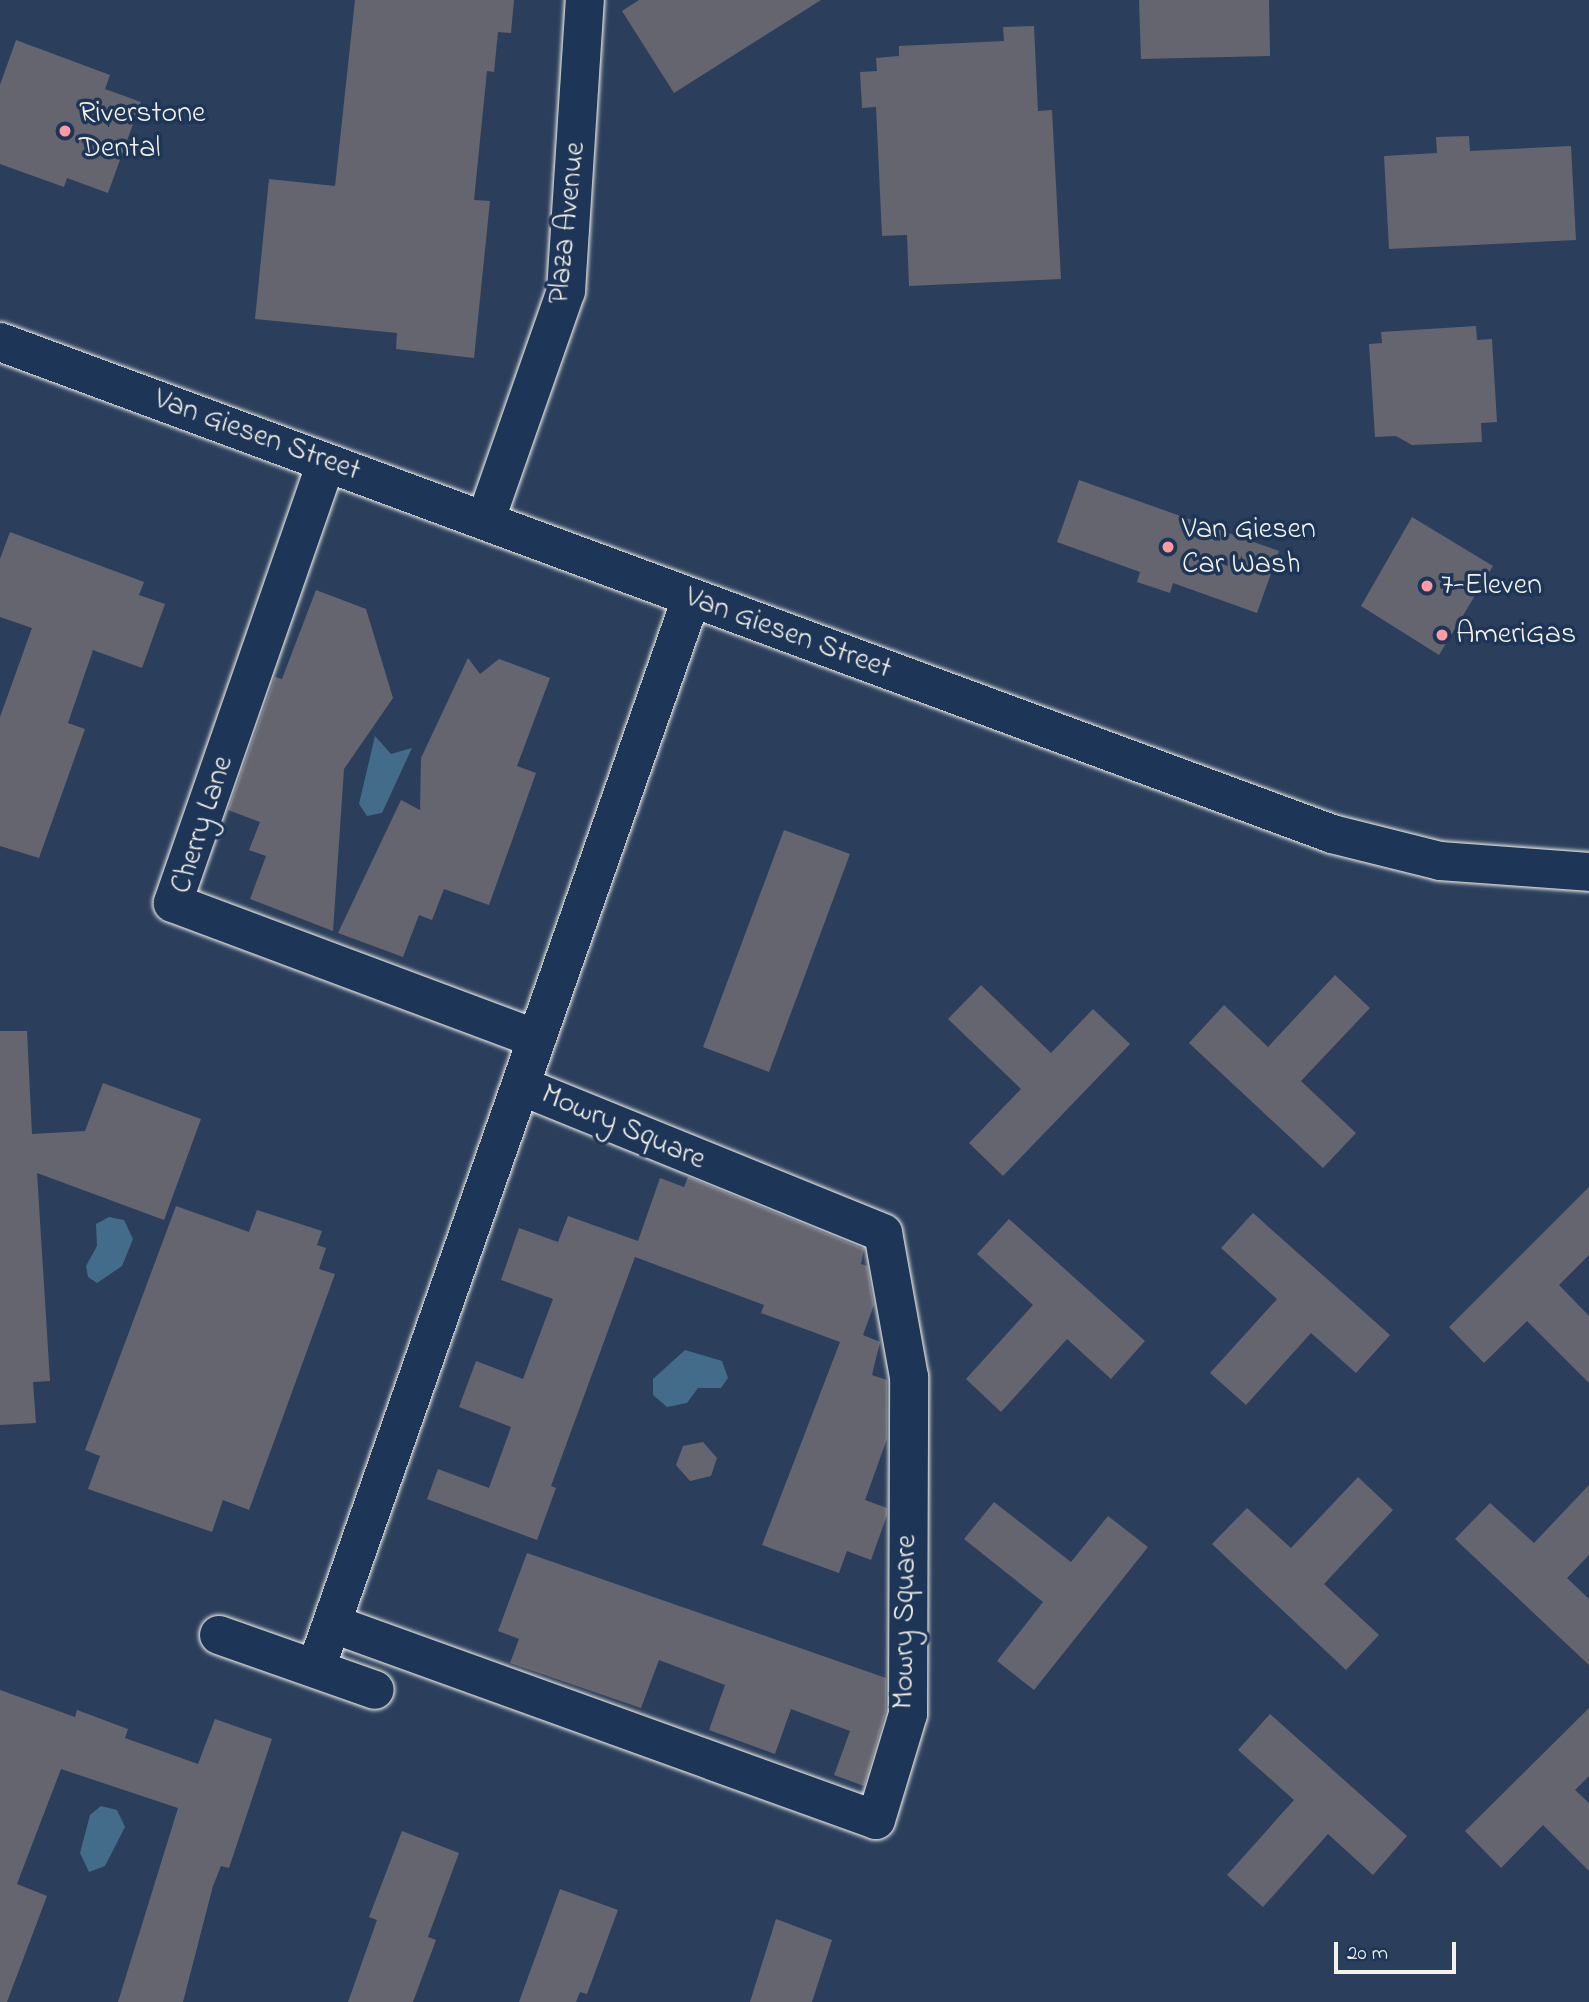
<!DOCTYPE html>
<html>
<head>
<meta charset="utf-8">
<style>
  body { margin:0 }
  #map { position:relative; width:1589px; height:2002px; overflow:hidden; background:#2b3f5c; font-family:"Indie Flower",sans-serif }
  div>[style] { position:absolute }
  .water>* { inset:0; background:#426c89 }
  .building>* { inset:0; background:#656570 }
  .roads { filter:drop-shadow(0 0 2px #f4f1e8) drop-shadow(0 0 2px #f4f1e8) }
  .minor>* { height:38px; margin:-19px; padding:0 19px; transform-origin:19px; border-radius:19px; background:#1d3557 }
  .secondary>* { height:38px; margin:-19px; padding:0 19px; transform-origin:19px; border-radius:19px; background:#1d3557 }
  .dots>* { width:19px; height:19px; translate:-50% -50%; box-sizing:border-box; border:4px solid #1d3557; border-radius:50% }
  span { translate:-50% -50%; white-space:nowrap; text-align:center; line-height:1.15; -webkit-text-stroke:7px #1d3557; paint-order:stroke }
  .poi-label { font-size:30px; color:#f4f1e8 }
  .left { translate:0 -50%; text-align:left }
  .street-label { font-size:30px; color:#f4f1e8 }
  .scale { position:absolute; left:1334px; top:1942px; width:122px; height:32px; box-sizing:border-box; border:4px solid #f4f1e8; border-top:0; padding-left:9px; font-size:21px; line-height:24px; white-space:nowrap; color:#f4f1e8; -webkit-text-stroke:5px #1d3557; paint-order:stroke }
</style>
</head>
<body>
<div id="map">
  <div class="water">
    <i style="clip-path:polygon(375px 736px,391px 754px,412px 748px,382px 813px,367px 816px,359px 804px)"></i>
    <i style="clip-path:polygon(109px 1217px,124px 1220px,133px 1239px,122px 1266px,97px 1283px,88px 1277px,86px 1266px,97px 1246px,96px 1224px)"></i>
    <i style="clip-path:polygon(685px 1350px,722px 1361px,728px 1378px,721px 1388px,698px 1388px,687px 1403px,667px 1407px,653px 1395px,653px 1379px)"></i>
    <i style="clip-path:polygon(101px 1806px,117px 1810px,125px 1827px,105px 1866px,89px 1872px,80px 1853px,90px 1815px)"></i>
  </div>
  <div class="building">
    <i style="clip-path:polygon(355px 0,514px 0,511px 33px,498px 32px,494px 72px,487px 71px,474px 200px,490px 201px,474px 358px,396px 349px,397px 333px,255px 319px,269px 179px,335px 186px)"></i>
    <i style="clip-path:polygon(639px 0,821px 0,674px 93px,622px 11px)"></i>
    <i style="clip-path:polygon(1139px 0,1269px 0,1270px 56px,1141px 59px)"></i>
    <i style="clip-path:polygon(1034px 26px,1038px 111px,1052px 110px,1061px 279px,909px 286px,907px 235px,882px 236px,876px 107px,862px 108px,860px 72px,877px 71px,876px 58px,899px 56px,899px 46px,1004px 41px,1003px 27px)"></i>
    <i style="clip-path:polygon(16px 40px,110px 75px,105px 89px,141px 102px,108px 193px,67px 178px,64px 187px,0 164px,0 85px)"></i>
    <i style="clip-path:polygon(1469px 136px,1470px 151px,1571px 146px,1576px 240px,1389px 249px,1384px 156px,1437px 153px,1436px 137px)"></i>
    <i style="clip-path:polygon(1476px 326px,1477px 340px,1492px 339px,1497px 422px,1481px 423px,1482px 442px,1412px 445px,1396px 436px,1375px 437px,1369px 344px,1382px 343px,1381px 332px)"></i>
    <i style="clip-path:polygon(1079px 480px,1279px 551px,1257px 613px,1173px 583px,1170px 593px,1137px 582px,1140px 572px,1057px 542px)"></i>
    <i style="clip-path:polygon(1412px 517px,1493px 566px,1439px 655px,1361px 606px)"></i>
    <i style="clip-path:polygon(10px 532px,144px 582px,139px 595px,165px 604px,142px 668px,93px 650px,68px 723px,85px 729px,39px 858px,0 846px,0 717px,32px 628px,0 617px,0 559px)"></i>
    <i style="clip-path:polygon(316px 590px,366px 609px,393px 698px,344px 769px,333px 931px,250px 899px,266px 856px,249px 850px,260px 822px,228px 810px,275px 677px,282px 679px)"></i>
    <i style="clip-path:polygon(468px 658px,480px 674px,499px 659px,550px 678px,517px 766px,536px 773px,489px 905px,444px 889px,432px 920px,419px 915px,403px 957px,338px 933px,401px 800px,420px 810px,421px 758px)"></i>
    <i style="clip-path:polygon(784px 830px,850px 854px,769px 1072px,703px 1047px)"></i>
    <i style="clip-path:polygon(1335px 975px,1370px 1008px,1301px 1081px,1356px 1133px,1323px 1168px,1189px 1043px,1224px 1005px,1268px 1047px)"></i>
    <i style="clip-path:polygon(981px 985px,1051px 1053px,1093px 1009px,1130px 1044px,1003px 1176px,969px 1143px,1021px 1089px,948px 1019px)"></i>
    <i style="clip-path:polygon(0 1031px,27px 1031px,32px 1134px,85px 1131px,103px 1083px,201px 1119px,164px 1220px,37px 1173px,50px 1381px,33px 1382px,36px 1423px,0 1425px)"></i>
    <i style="clip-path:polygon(688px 1177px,864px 1249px,861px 1264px,867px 1266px,874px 1305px,863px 1335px,880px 1342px,872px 1375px,887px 1380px,887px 1439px,865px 1500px,887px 1508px,887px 1515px,871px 1560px,847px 1551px,839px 1573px,762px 1545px,840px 1342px,761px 1313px,764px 1305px,635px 1257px,551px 1486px,556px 1488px,537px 1540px,427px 1499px,438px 1469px,489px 1488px,511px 1427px,459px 1407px,476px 1361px,523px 1379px,553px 1299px,501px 1280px,519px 1228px,558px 1242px,568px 1216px,638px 1241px,660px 1178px,684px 1187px)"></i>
    <i style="clip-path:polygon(1589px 1187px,1589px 1255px,1559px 1285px,1589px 1316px,1589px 1383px,1527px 1321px,1484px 1363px,1449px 1327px)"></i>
    <i style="clip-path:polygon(176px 1206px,249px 1232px,257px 1210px,322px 1231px,317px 1245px,326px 1248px,319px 1269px,335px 1274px,249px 1510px,223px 1500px,212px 1532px,88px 1489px,100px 1456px,85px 1450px)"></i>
    <i style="clip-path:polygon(1253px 1213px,1390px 1335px,1356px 1373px,1311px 1333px,1246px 1405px,1210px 1373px,1277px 1299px,1221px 1248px)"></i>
    <i style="clip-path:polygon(1009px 1219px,1145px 1341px,1111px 1379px,1067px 1339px,1001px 1412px,966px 1379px,1033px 1305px,977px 1254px)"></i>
    <i style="clip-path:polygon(703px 1442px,717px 1458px,711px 1476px,690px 1481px,676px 1465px,683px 1446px)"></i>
    <i style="clip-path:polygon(1358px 1477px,1393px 1510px,1324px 1584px,1379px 1635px,1346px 1670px,1212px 1544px,1247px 1508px,1291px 1548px)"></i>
    <i style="clip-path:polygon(1589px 1485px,1589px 1555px,1567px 1578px,1589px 1599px,1589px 1665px,1455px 1539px,1490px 1503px,1534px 1543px)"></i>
    <i style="clip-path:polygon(994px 1502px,1071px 1562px,1108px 1516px,1148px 1547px,1034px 1690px,997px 1661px,1043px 1602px,964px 1539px)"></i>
    <i style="clip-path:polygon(527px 1553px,886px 1678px,886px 1711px,864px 1786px,834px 1775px,850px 1731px,791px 1709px,775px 1754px,709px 1730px,725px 1685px,659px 1660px,641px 1708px,510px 1663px,519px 1639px,498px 1631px)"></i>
    <i style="clip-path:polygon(0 1690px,75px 1717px,77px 1710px,128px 1729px,125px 1738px,198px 1764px,215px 1719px,272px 1739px,229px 1868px,221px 1866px,213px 1886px,183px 2002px,118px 2002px,178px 1808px,61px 1769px,17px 1884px,47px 1896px,7px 2002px,0 2002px)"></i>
    <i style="clip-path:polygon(1589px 1708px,1589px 1776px,1575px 1790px,1589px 1803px,1589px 1871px,1543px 1825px,1501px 1868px,1465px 1831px)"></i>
    <i style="clip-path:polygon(1270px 1714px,1407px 1836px,1373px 1875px,1328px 1834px,1263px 1907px,1227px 1875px,1294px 1800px,1238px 1750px)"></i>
    <i style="clip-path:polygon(402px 1831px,459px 1853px,428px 1937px,436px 1940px,413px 2002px,348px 2002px,377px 1920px,369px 1917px)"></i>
    <i style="clip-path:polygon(560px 1889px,618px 1910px,587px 1994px,580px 1992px,576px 2002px,519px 2002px)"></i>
    <i style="clip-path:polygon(776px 1919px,832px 1940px,812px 2002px,750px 2002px)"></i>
  </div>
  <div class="roads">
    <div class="minor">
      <i style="left:326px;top:463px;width:466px;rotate:109.2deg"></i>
      <i style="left:173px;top:903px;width:388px;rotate:20.5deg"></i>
      <i style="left:486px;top:519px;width:242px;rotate:-70.7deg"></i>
      <i style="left:566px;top:291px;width:292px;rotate:-86.3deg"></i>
      <i style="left:333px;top:1624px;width:577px;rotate:19.85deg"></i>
      <i style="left:876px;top:1820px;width:111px;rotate:-73.2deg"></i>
      <i style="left:908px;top:1714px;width:337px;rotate:-89.8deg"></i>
      <i style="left:909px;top:1377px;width:146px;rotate:-100.2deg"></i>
      <i style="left:883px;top:1233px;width:388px;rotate:-157.9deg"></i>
      <i style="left:219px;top:1635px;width:165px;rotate:19.4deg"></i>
      <i style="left:316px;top:1668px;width:1133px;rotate:-70.67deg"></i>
    </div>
    <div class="secondary">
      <i style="left:0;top:342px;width:1420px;rotate:20.27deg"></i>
      <i style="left:1332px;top:834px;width:111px;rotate:14deg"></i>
      <i style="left:1440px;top:861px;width:149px;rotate:4.2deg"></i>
    </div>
  </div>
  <div class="dots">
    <i style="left:65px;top:131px;background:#ff9aa2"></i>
    <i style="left:1168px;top:547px;background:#ff9aa2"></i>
    <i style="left:1427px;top:586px;background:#ff9aa2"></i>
    <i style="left:1442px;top:635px;background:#ff9aa2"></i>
  </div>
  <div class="poi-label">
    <span class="left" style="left:79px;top:131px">Riverstone<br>Dental</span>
    <span class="left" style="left:1182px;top:547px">Van Giesen<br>Car Wash</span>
    <span class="left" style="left:1441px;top:586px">7-Eleven</span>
    <span class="left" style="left:1456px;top:635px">AmeriGas</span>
  </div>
  <div class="street-label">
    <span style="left:568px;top:223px;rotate:-84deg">Plaza Avenue</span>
    <span style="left:257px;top:436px;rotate:20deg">Van Giesen Street</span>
    <span style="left:788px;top:634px;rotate:20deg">Van Giesen Street</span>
    <span style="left:203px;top:825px;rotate:-72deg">Cherry Lane</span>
    <span style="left:623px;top:1128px;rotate:23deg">Mowry Square</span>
    <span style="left:906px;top:1622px;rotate:-89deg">Mowry Square</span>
  </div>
  <div class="scale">20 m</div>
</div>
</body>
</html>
